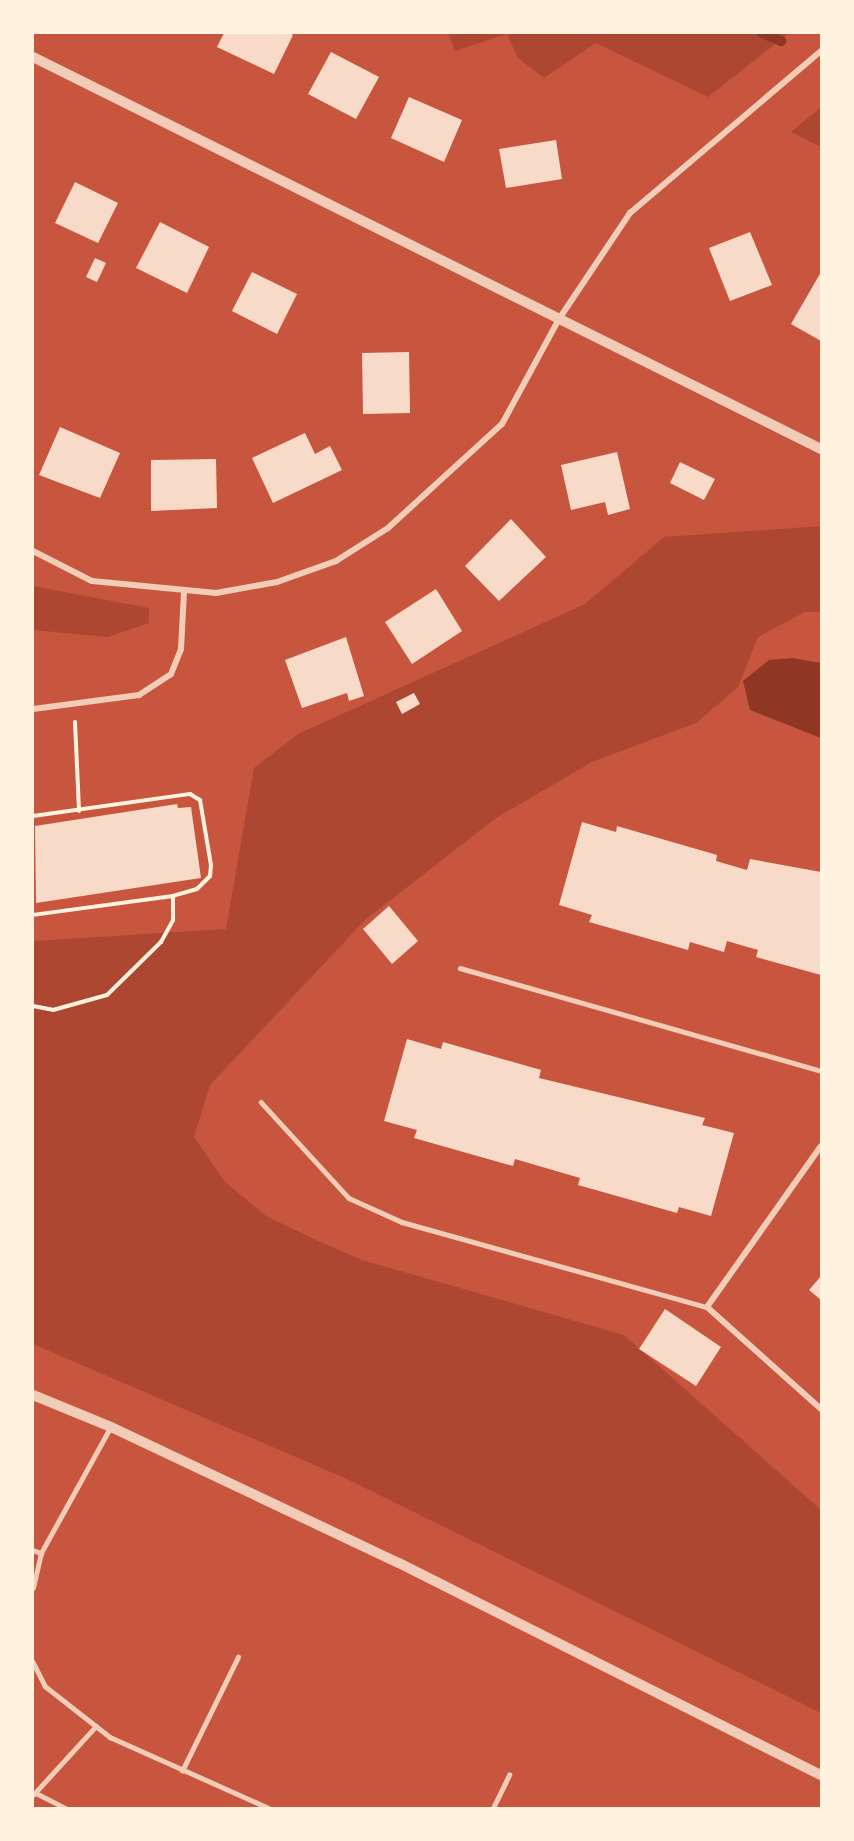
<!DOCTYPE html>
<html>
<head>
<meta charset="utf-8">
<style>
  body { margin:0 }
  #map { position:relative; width:854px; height:1841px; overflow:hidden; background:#c8553d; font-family:Merriweather,serif }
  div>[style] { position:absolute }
  .green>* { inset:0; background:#ae4732 }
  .water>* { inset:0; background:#8f3625 }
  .stream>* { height:10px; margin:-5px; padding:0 5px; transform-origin:5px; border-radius:5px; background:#8f3625 }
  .building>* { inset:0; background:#f7dbc8 }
  .path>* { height:4px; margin:-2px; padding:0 2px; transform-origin:2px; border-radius:2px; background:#fff3e0 }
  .service>* { height:4.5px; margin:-2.25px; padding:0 2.25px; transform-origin:2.25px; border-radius:2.25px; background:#f1ccb7 }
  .minor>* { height:6px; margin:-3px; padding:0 3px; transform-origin:3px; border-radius:3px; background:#f1ccb7 }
  .tertiary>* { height:10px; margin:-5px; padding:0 5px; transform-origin:5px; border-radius:5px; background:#f1ccb7 }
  span { translate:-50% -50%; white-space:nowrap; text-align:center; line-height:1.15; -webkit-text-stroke:6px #fff3e0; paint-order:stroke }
  .frame { position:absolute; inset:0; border:34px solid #fff3e0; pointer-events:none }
</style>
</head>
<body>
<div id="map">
  <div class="green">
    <i style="clip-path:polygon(448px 33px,789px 33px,708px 97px,596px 43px,544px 78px,518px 58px,507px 34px,455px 51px)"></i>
    <i style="clip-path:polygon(821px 107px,821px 147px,791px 132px)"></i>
    <i style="clip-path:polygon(821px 526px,821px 612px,805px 612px,758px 637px,738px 687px,696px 723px,592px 762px,496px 818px,365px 920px,210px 1085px,194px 1137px,225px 1182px,266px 1216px,314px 1239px,362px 1260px,624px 1335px,821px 1510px,821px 1713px,347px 1479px,33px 1344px,33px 941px,226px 929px,254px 768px,298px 734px,585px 604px,664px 537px)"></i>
    <i style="clip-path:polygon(33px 586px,149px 608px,149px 623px,108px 637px,33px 630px)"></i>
  </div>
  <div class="water">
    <i style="clip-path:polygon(792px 658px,821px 663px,821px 738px,750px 710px,743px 681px,769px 660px)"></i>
  </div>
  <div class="stream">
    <i style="left:762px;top:33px;width:21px;rotate:23deg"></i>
  </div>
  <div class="building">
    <i style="clip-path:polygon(224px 33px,290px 33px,293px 35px,274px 74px,217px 47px)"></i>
    <i style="clip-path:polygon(331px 52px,379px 77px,356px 119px,308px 94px)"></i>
    <i style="clip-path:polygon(409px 97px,462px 120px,444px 162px,391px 138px)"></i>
    <i style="clip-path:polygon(556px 140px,562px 179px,506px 188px,499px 149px)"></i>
    <i style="clip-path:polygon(75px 182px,118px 203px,98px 243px,55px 223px)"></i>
    <i style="clip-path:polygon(160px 222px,209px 247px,187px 293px,136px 268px)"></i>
    <i style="clip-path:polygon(750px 232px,772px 285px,730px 301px,709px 248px)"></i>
    <i style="clip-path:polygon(95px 258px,106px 263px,97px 282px,86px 277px)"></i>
    <i style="clip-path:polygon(252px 272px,297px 294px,277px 334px,232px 311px)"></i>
    <i style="clip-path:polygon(821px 272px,821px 341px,791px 324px)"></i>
    <i style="clip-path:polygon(409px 352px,410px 413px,363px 414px,362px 353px)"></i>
    <i style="clip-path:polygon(60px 427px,120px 453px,100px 498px,39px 475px)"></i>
    <i style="clip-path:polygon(305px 433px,315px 454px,330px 446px,342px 470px,273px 503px,252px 458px)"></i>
    <i style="clip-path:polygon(617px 452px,630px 509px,608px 515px,605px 502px,571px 510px,561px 465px)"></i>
    <i style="clip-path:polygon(216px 459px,217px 508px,151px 511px,151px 460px)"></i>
    <i style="clip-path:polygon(680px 462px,715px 479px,704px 500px,670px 483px)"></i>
    <i style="clip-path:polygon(511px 519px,546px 557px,499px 601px,465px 566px)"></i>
    <i style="clip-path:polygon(436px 589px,462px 631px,412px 664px,385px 622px)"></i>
    <i style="clip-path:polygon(346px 637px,364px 696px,349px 701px,347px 693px,302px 708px,285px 660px)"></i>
    <i style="clip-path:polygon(414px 693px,420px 704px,402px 714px,396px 702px)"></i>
    <i style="clip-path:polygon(177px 804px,178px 808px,191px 807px,201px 878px,36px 903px,35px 826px)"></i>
    <i style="clip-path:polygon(582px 822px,616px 832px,617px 826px,717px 855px,716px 861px,747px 870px,750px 859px,821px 872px,821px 975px,756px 957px,758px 950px,727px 941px,724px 952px,690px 942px,688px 950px,589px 922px,592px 915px,559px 905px)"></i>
    <i style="clip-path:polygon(389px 906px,418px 941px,392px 964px,363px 929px)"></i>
    <i style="clip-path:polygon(407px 1039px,441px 1049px,443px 1042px,541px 1070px,539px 1078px,705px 1118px,702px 1125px,734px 1133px,711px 1216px,679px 1207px,677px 1213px,578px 1185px,580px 1178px,515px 1159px,513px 1166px,414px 1138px,417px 1130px,384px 1121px)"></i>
    <i style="clip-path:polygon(821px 1276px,821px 1300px,809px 1290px)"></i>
    <i style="clip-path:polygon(665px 1309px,721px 1347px,696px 1386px,639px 1349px)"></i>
  </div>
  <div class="path">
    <i style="left:75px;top:722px;width:89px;rotate:87.4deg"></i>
    <i style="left:33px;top:816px;width:159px;rotate:-8deg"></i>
    <i style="left:190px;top:794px;width:12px;rotate:31deg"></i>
    <i style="left:200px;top:800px;width:66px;rotate:80.4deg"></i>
    <i style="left:211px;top:865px;width:11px;rotate:95deg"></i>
    <i style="left:210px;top:876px;width:18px;rotate:135deg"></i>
    <i style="left:197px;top:889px;width:25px;rotate:164deg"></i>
    <i style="left:173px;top:896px;width:141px;rotate:172.3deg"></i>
    <i style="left:33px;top:1006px;width:20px;rotate:11deg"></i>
    <i style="left:53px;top:1010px;width:56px;rotate:-15.5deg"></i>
    <i style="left:107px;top:995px;width:76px;rotate:-44.5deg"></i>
    <i style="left:161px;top:942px;width:25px;rotate:-61deg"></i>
    <i style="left:173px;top:920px;width:24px;rotate:-90deg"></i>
  </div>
  <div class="service">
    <i style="left:460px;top:968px;width:375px;rotate:15.9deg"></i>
    <i style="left:261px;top:1102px;width:130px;rotate:47.5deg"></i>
    <i style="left:349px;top:1198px;width:58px;rotate:24.4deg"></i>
    <i style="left:402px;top:1222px;width:317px;rotate:15.6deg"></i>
    <i style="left:33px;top:1550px;width:9px;rotate:21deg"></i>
    <i style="left:41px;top:1553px;width:143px;rotate:-61.1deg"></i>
    <i style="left:33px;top:1588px;width:36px;rotate:-77deg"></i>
    <i style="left:33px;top:1662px;width:27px;rotate:63deg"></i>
    <i style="left:45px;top:1686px;width:83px;rotate:38.1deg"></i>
    <i style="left:110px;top:1737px;width:174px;rotate:24.1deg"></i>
    <i style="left:182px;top:1771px;width:127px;rotate:-63.8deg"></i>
    <i style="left:36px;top:1793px;width:34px;rotate:27deg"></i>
    <i style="left:33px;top:1795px;width:93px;rotate:-47.6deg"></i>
    <i style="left:493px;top:1808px;width:37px;rotate:-64deg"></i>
  </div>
  <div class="minor">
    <i style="left:33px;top:551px;width:66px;rotate:27deg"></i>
    <i style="left:92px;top:581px;width:125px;rotate:5.5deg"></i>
    <i style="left:216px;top:593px;width:62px;rotate:-10.2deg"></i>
    <i style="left:277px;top:582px;width:63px;rotate:-19.6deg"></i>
    <i style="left:336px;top:561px;width:62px;rotate:-32.4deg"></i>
    <i style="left:388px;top:528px;width:154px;rotate:-42.4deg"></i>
    <i style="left:502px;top:424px;width:119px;rotate:-61.5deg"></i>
    <i style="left:559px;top:319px;width:128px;rotate:-56.2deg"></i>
    <i style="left:630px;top:213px;width:250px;rotate:-40.3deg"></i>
    <i style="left:33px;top:709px;width:107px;rotate:-7.5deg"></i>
    <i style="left:139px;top:695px;width:38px;rotate:-33deg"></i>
    <i style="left:171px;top:674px;width:27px;rotate:-68deg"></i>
    <i style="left:181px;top:649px;width:57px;rotate:-87deg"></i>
    <i style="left:821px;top:1146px;width:197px;rotate:125.3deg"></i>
    <i style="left:707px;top:1307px;width:153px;rotate:41.8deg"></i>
  </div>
  <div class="tertiary">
    <i style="left:33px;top:57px;width:880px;rotate:26.45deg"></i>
    <i style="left:33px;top:1395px;width:84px;rotate:22.3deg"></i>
    <i style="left:111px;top:1427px;width:318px;rotate:25.3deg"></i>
    <i style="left:399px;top:1563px;width:472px;rotate:26.7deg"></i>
  </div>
  <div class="frame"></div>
</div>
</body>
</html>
